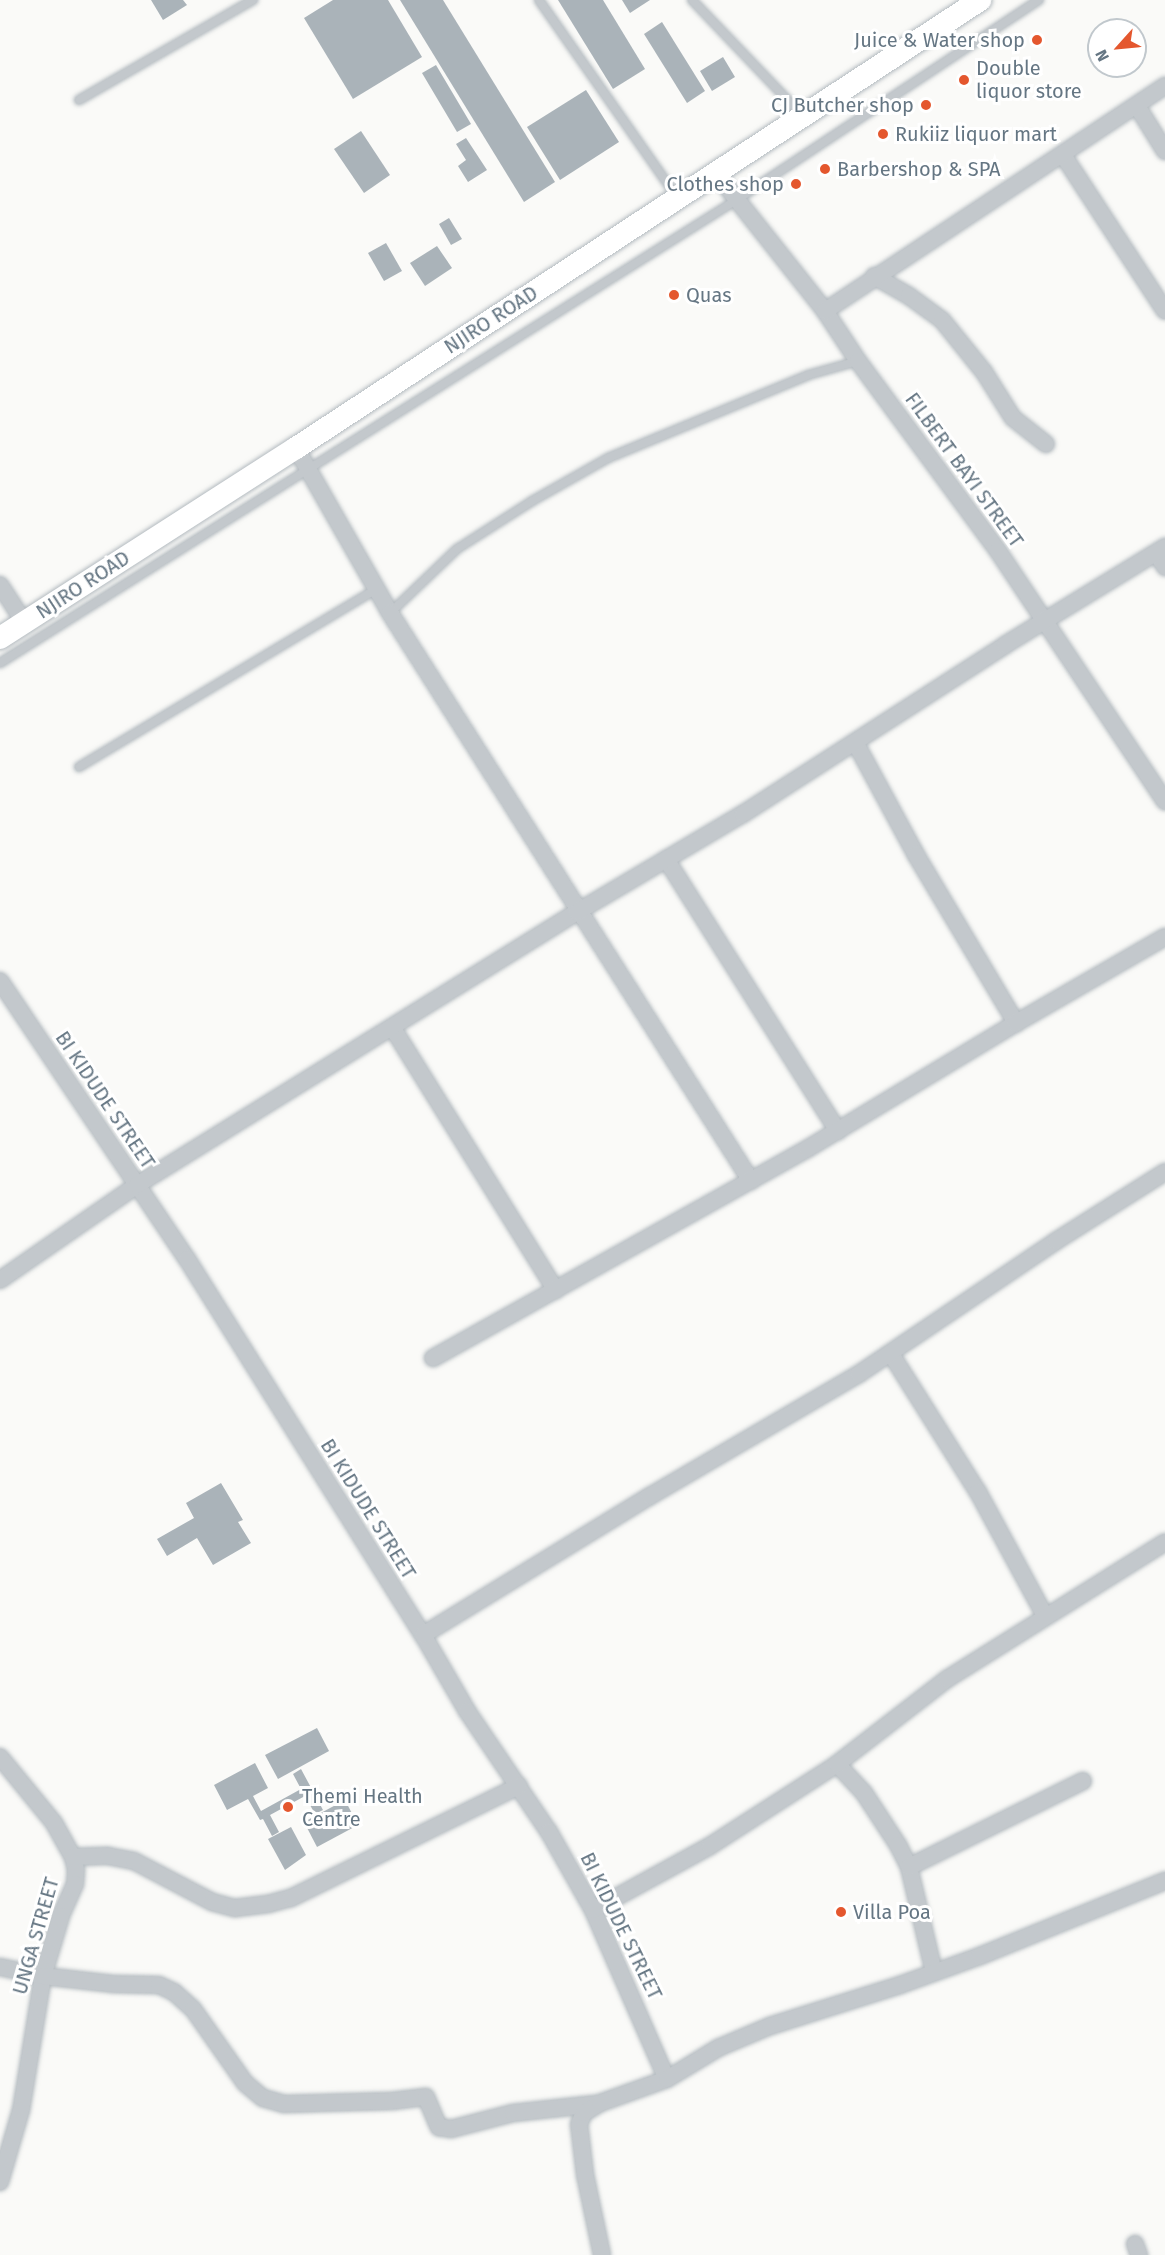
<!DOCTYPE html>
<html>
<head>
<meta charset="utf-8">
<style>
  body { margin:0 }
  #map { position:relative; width:1165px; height:2255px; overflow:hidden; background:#fafaf8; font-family:"Fira Sans",sans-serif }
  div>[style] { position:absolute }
  .building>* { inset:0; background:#aab3b9 }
  .roads { filter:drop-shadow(0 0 2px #b3babf) drop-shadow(0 0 2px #b3babf) }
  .lane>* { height:8px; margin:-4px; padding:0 4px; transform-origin:4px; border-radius:4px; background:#c3c8cc }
  .street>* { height:16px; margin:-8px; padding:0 8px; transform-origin:8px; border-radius:8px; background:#c3c8cc }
  .secondary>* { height:22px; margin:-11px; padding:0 11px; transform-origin:11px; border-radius:11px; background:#fff }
  .dots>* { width:16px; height:16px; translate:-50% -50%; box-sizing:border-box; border:3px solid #fff; border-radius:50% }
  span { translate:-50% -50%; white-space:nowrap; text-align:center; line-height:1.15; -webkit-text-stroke:6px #fff; paint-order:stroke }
  .poi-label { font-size:20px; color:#657683 }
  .right { translate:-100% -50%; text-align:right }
  .left { translate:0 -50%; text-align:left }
  .street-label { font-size:20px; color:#657683 }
  .north { position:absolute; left:1087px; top:18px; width:60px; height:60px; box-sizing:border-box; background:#fff; border:2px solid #c1c8cd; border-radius:50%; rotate:243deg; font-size:16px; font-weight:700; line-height:24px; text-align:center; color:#657683 }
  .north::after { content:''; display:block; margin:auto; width:21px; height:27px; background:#e4572e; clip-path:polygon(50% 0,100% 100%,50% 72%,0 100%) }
</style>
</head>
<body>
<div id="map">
  <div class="building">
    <i style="clip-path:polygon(151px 0,183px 0,187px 5px,163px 20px)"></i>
    <i style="clip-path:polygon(333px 0,388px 0,422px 57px,353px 99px,304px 18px)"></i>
    <i style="clip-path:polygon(400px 0,443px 0,555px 182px,524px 202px)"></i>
    <i style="clip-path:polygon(558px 0,603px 0,645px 69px,613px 89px)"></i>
    <i style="clip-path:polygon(622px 0,650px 0,630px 13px)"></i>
    <i style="clip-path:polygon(662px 22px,705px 91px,687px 103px,644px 34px)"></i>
    <i style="clip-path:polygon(723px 57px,735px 77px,712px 91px,700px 71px)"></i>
    <i style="clip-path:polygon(436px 65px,471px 124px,457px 132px,422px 73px)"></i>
    <i style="clip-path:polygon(586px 90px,619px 142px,560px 180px,527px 127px)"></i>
    <i style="clip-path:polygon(361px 131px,390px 175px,364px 193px,334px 149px)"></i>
    <i style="clip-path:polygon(466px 138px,487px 170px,468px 182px,458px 166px,466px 160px,456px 144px)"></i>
    <i style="clip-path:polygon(449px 218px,462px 239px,451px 245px,439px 224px)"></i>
    <i style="clip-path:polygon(386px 243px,402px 271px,384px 281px,368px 253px)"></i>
    <i style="clip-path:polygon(437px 246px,452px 268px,425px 286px,410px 263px)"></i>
    <i style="clip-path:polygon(221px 1483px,243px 1520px,238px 1522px,251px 1543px,213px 1565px,197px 1538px,167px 1556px,157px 1539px,194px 1518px,186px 1503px)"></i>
    <i style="clip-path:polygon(317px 1728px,329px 1751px,278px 1779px,265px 1755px)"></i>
    <i style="clip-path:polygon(255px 1763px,268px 1788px,253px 1796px,261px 1811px,301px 1789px,293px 1774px,301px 1769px,323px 1810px,315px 1814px,305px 1796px,270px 1815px,279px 1832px,272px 1836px,263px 1819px,260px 1820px,248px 1799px,227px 1810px,214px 1785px)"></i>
    <i style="clip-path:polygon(345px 1800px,358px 1825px,317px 1847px,304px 1822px)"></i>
    <i style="clip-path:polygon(291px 1827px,306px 1855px,285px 1870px,268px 1839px)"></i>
  </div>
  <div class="roads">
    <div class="lane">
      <i style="left:539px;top:0;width:241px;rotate:55deg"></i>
      <i style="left:692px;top:0;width:159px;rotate:46.3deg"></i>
      <i style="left:79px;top:100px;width:201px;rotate:-29.9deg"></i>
      <i style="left:390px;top:613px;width:93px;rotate:-43.7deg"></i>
      <i style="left:457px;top:549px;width:89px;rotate:-32.6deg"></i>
      <i style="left:532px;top:501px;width:87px;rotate:-29.5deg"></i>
      <i style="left:608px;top:458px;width:217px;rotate:-22.5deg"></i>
      <i style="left:808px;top:375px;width:52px;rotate:-15.6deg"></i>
      <i style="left:0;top:663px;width:872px;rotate:-32.16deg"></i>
      <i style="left:738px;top:199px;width:361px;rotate:-33.5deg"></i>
      <i style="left:79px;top:767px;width:346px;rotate:-30.9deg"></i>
    </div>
    <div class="street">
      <i style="left:1137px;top:106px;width:53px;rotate:58.1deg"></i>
      <i style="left:1063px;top:155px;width:186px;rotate:56.8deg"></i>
      <i style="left:715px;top:172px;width:177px;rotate:51.6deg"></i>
      <i style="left:825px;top:311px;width:60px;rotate:56.6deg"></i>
      <i style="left:858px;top:361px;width:236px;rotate:53.6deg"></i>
      <i style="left:998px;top:551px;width:301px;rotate:56.3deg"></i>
      <i style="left:874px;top:276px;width:40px;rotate:29.7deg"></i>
      <i style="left:909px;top:296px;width:41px;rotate:36deg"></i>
      <i style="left:942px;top:320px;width:67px;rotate:51.1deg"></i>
      <i style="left:984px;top:372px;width:54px;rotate:57.8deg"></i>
      <i style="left:1013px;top:418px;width:42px;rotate:38.2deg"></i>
      <i style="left:825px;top:311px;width:408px;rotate:-33.5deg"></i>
      <i style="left:296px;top:448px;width:190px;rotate:60.3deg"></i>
      <i style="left:390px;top:613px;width:673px;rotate:57.56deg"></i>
      <i style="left:1156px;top:553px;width:17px;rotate:57deg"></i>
      <i style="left:0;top:585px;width:44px;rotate:57deg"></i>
      <i style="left:855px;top:742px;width:128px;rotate:61.6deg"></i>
      <i style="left:916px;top:855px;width:196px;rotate:59.2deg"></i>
      <i style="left:666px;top:859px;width:322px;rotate:57.7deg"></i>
      <i style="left:0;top:981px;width:335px;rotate:56.1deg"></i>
      <i style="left:187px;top:1259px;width:444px;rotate:57.9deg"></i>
      <i style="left:423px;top:1635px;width:88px;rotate:59.9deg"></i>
      <i style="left:467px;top:1711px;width:146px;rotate:55.9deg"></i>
      <i style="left:549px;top:1832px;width:90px;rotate:60.6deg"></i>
      <i style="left:593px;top:1910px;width:184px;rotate:66.4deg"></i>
      <i style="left:392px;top:1027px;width:310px;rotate:58.1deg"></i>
      <i style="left:0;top:1280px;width:167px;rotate:-34.7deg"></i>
      <i style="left:137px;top:1185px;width:518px;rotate:-31.82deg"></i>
      <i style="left:577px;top:912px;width:193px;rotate:-30.6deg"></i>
      <i style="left:743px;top:814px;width:312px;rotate:-32.8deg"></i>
      <i style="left:1005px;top:645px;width:188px;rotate:-31.5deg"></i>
      <i style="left:891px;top:1354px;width:163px;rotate:57.8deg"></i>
      <i style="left:978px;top:1492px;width:141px;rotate:61.6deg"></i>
      <i style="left:433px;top:1358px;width:428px;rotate:-29.2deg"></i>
      <i style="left:807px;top:1149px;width:244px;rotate:-31.1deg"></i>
      <i style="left:1016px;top:1023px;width:172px;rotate:-30deg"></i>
      <i style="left:423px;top:1635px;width:266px;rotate:-31.5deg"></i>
      <i style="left:650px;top:1496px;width:242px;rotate:-30.3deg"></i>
      <i style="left:859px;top:1374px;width:238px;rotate:-34deg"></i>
      <i style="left:1056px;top:1241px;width:129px;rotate:-32.3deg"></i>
      <i style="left:0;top:1757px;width:85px;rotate:50.7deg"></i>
      <i style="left:54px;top:1823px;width:39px;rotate:61deg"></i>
      <i style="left:73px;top:1857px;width:13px;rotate:77deg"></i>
      <i style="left:76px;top:1870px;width:14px;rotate:94deg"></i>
      <i style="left:75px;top:1884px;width:35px;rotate:114deg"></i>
      <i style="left:61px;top:1916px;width:63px;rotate:106.7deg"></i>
      <i style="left:43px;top:1976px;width:136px;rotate:99.3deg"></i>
      <i style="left:21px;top:2110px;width:75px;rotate:106.3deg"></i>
      <i style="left:837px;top:1764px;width:40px;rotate:47deg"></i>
      <i style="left:864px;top:1793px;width:62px;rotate:56.8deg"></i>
      <i style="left:898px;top:1845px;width:25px;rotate:63deg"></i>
      <i style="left:909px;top:1867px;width:108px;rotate:76.6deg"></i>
      <i style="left:73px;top:1857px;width:35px;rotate:-2deg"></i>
      <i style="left:108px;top:1856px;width:26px;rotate:11deg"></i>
      <i style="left:134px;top:1861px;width:88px;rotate:27.7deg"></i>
      <i style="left:212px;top:1902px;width:24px;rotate:15deg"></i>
      <i style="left:235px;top:1908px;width:33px;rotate:-7deg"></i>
      <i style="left:268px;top:1904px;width:24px;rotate:-15deg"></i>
      <i style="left:291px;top:1898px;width:254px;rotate:-26.2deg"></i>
      <i style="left:909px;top:1867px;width:194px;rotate:-26.3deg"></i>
      <i style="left:593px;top:1910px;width:133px;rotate:-28.7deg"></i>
      <i style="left:710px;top:1846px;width:151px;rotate:-32.8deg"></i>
      <i style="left:837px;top:1764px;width:139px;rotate:-37.7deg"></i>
      <i style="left:947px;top:1679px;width:257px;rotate:-32.1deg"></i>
      <i style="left:0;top:1967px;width:44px;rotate:11.8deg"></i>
      <i style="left:43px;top:1976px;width:70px;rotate:6.5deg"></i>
      <i style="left:113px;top:1984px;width:46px;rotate:1.2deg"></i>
      <i style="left:159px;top:1985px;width:17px;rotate:25deg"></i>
      <i style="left:174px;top:1992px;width:25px;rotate:42deg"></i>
      <i style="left:193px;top:2009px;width:90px;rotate:54.9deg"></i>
      <i style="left:245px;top:2083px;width:23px;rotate:40deg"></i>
      <i style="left:263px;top:2098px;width:22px;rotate:16deg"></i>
      <i style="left:284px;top:2104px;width:108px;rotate:-1.6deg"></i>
      <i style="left:392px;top:2101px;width:34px;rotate:-7deg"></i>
      <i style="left:426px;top:2097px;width:33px;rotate:67deg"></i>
      <i style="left:439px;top:2127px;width:12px;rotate:9deg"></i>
      <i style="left:451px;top:2129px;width:64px;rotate:-14.5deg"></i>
      <i style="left:513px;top:2113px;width:83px;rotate:-6.2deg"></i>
      <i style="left:1135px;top:2244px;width:12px;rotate:70deg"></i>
      <i style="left:602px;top:2255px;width:83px;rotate:-101.9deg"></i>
      <i style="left:585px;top:2174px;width:50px;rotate:-96.8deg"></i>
      <i style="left:579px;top:2124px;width:12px;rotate:-66deg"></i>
      <i style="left:584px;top:2113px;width:19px;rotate:-32deg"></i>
      <i style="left:600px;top:2103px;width:71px;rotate:-19.7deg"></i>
      <i style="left:667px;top:2079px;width:60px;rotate:-31.3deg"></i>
      <i style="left:718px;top:2048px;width:56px;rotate:-22.9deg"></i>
      <i style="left:770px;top:2026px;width:136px;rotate:-17.5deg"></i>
      <i style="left:900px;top:1985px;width:85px;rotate:-19.9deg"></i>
      <i style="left:980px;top:1956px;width:200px;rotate:-22.1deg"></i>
    </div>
    <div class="secondary">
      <i style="left:0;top:638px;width:352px;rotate:-32.7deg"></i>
      <i style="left:296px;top:448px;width:818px;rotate:-33.22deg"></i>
    </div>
  </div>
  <div class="dots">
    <i style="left:1037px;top:40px;background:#e4572e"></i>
    <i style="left:964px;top:80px;background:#e4572e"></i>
    <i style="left:926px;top:105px;background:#e4572e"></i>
    <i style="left:883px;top:134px;background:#e4572e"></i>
    <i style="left:825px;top:169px;background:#e4572e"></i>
    <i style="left:796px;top:184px;background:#e4572e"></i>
    <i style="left:674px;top:295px;background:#e4572e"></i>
    <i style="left:288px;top:1807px;background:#e4572e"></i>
    <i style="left:841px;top:1912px;background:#e4572e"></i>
  </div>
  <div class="poi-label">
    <span class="right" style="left:1025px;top:40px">Juice &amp; Water shop</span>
    <span class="left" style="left:976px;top:80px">Double<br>liquor store</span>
    <span class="right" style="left:914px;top:105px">CJ Butcher shop</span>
    <span class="left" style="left:895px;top:134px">Rukiiz liquor mart</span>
    <span class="left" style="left:837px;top:169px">Barbershop &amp; SPA</span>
    <span class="right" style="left:784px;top:184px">Clothes shop</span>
    <span class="left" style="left:686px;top:295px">Quas</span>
    <span class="left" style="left:302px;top:1808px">Themi Health<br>Centre</span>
    <span class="left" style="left:853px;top:1912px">Villa Poa</span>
  </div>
  <div class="street-label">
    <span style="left:491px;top:320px;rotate:-33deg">NJIRO ROAD</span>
    <span style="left:964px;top:470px;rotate:54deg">FILBERT BAYI STREET</span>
    <span style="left:83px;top:585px;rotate:-33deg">NJIRO ROAD</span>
    <span style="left:105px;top:1100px;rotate:56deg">BI KIDUDE STREET</span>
    <span style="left:368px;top:1509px;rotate:58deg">BI KIDUDE STREET</span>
    <span style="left:621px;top:1926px;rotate:64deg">BI KIDUDE STREET</span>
    <span style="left:36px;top:1936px;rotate:-74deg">UNGA STREET</span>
  </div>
  <div class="north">N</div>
</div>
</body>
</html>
